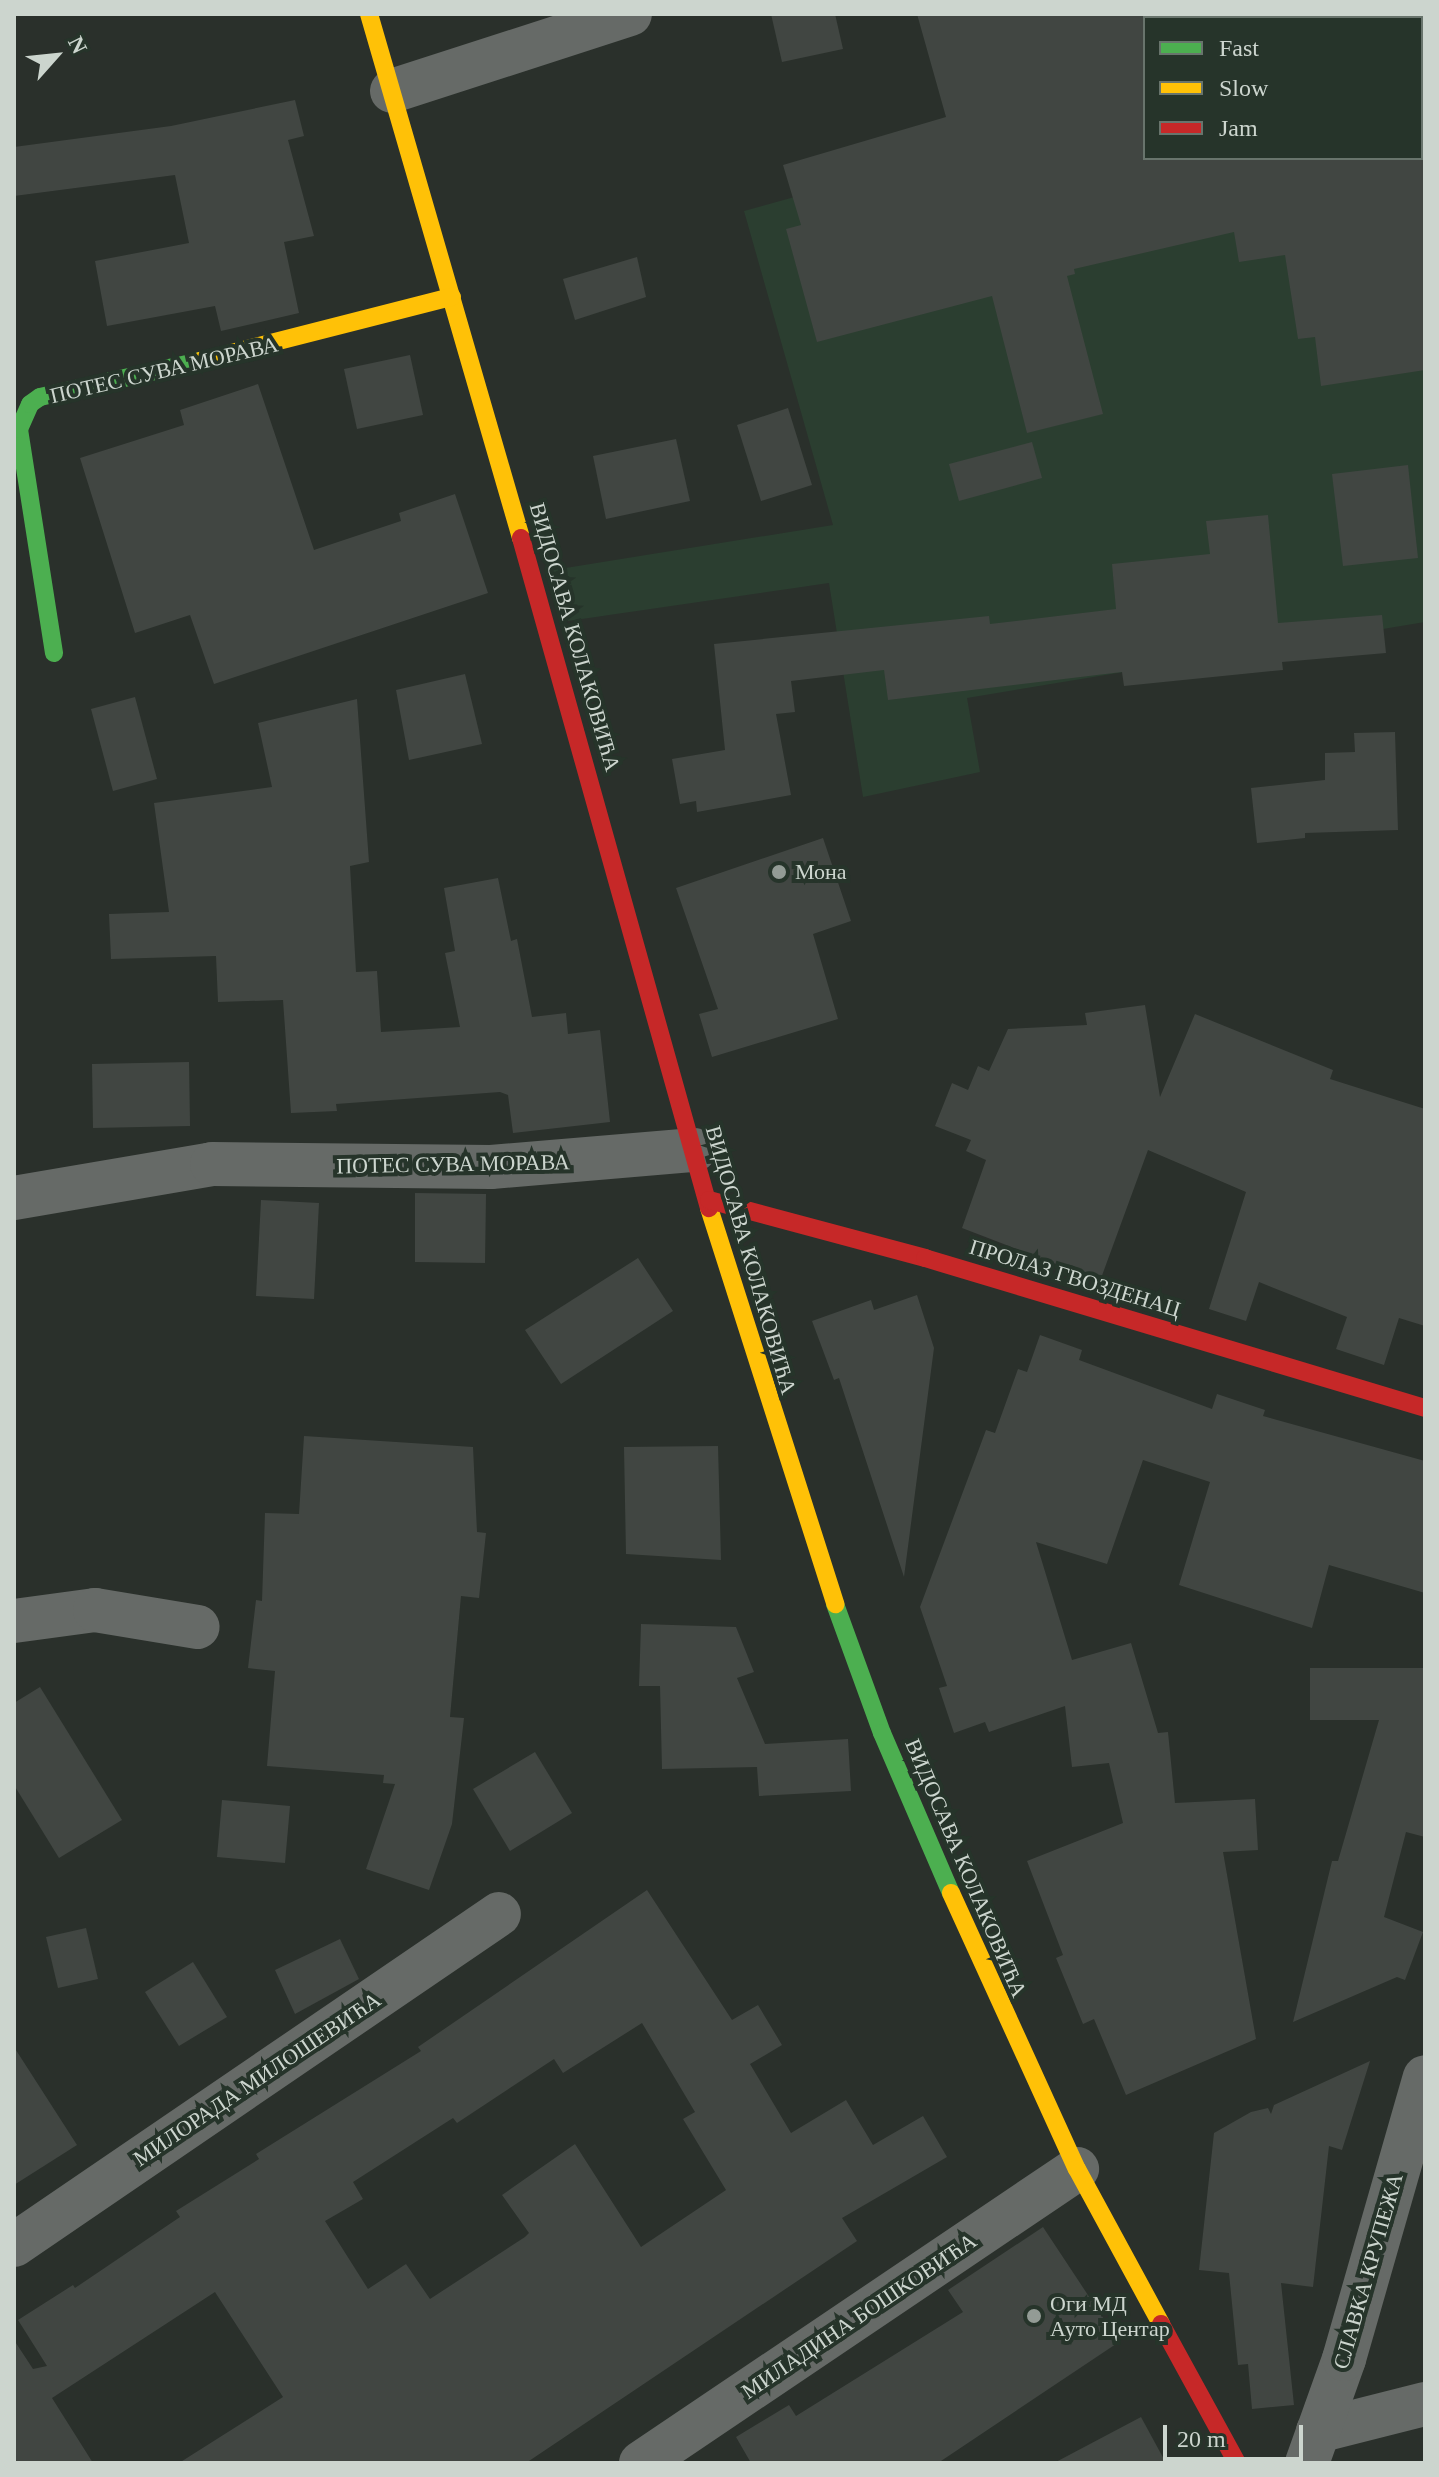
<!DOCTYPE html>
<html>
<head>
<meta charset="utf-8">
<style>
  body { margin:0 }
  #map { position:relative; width:1439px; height:2477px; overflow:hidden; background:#2a302b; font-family:Georgia,serif }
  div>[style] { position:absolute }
  .built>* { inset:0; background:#2b3e30 }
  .building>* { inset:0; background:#414642 }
  .street>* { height:44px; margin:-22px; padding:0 22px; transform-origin:22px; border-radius:22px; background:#666a67 }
  .fast>* { height:18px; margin:-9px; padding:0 9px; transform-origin:9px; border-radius:9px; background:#4caf50 }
  .slow>* { height:18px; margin:-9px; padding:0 9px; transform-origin:9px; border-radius:9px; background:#ffc107 }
  .jam>* { height:18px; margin:-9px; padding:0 9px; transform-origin:9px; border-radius:9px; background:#c62828 }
  .dots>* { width:22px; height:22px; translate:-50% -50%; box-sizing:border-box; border:4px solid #26342a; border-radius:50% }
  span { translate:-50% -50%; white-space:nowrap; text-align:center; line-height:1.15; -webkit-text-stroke:8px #26342a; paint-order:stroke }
  .street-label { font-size:22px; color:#ccd5ce }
  .poi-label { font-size:22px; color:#ccd5ce }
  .left { translate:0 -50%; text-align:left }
  .frame { position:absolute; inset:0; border:16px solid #ccd5ce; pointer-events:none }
  .legend { position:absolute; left:1143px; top:16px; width:280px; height:144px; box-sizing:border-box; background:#26342a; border:2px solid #68746c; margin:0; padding:10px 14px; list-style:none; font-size:24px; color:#ccd5ce }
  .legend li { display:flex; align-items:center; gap:16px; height:40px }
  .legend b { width:40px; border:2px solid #68746c }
  .north { position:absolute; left:16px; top:16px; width:80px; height:80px; -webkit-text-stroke:6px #26342a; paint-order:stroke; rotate:63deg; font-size:22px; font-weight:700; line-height:32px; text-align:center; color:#ccd5ce }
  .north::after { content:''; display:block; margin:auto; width:28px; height:36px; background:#ccd5ce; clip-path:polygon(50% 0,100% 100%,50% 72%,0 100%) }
  .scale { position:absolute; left:1163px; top:2425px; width:140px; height:36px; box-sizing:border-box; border:4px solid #ccd5ce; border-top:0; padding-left:10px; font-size:24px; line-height:28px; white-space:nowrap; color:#ccd5ce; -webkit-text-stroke:6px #26342a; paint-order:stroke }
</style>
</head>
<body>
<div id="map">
  <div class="built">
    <i style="clip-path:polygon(evenodd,972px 14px,1425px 14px,1425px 622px,967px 698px,980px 772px,863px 797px,829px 583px,568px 621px,553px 570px,833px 525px,744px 211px,1007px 138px,972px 14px,1145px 18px,1421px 18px,1421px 158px,1145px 158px,1145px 18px)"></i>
  </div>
  <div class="building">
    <i style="clip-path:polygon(771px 14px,835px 14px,843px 49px,782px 62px)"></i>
    <i style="clip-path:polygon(917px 14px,1145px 14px,1145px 158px,1425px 158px,1425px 370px,1321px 386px,1315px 337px,1298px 339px,1285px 255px,1239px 262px,1234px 232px,1074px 269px,1075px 274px,1067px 276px,1103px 414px,1027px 433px,992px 296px,817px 342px,786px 229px,801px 225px,783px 165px,946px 117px)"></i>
    <i style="clip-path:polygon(295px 100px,304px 136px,288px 140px,314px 236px,284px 242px,299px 313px,221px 331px,215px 306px,107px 326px,95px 261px,189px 243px,175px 175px,14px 196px,14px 147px,171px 126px)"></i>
    <i style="clip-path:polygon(637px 257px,646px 297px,575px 320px,563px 279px)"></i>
    <i style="clip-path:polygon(410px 355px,423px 415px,357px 429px,344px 369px)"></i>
    <i style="clip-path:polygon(258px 384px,314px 550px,401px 521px,399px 513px,455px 494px,488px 593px,214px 684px,190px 615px,135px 633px,80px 458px,184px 425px,180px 410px)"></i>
    <i style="clip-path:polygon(788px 408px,812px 485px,761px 501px,737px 425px)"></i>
    <i style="clip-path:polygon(676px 439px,690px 501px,606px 519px,593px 456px)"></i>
    <i style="clip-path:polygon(1032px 442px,1042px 478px,959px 501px,949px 464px)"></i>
    <i style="clip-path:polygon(1408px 465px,1418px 558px,1343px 566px,1332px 474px)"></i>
    <i style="clip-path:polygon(1268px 515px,1278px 623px,1382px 615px,1386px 653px,1282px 662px,1283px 670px,1124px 686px,1122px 672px,888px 700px,884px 670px,791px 681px,795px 712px,776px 714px,791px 795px,697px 812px,696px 801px,680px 804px,672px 759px,725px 750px,714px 644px,989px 616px,990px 624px,1116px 609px,1112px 564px,1210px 554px,1206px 521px)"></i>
    <i style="clip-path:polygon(465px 674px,482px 744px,409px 760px,396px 690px)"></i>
    <i style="clip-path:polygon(135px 697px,157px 779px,113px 791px,91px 709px)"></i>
    <i style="clip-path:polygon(357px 699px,369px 862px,350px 866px,356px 972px,377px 971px,381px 1032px,460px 1027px,445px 953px,455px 951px,444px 888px,498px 878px,511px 941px,517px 939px,532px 1017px,566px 1013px,568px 1034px,600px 1030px,610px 1122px,513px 1133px,508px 1095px,500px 1092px,336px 1104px,337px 1111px,291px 1113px,283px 1000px,218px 1002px,216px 956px,111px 959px,109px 914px,169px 912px,154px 803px,272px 787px,258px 723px)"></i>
    <i style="clip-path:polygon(1395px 732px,1398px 830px,1305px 833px,1305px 838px,1257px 843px,1251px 788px,1325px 780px,1325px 753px,1355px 752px,1354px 733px)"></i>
    <i style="clip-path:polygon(823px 838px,851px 921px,813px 934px,838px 1019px,712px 1057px,699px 1014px,718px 1009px,676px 888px)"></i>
    <i style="clip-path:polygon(1145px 1005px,1160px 1097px,1195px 1014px,1333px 1070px,1330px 1079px,1425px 1109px,1425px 1326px,1399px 1318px,1384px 1365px,1336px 1349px,1347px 1317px,1259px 1282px,1246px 1321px,1209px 1309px,1246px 1192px,1148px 1150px,1100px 1281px,962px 1228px,986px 1160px,966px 1151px,971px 1140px,935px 1126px,952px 1083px,968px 1090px,978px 1066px,989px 1071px,1008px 1029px,1087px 1025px,1085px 1013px)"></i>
    <i style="clip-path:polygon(189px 1062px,190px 1126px,93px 1128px,92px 1064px)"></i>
    <i style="clip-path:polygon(415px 1193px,486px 1194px,485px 1263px,415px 1262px)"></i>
    <i style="clip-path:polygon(261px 1200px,319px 1203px,314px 1299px,256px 1296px)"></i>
    <i style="clip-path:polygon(638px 1258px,673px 1311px,561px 1384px,525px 1330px)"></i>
    <i style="clip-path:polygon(917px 1295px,934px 1348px,904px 1577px,839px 1378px,834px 1380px,812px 1321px,871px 1300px,874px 1310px)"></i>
    <i style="clip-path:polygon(1040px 1335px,1082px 1350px,1079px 1360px,1212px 1409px,1217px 1394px,1265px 1410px,1263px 1416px,1425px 1461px,1425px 1593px,1329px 1565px,1312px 1628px,1179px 1585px,1210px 1482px,1143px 1460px,1107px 1564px,1036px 1542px,1072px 1660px,1131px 1643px,1158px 1733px,1168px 1732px,1175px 1803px,1255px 1799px,1258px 1850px,1223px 1852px,1256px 2039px,1126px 2095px,1094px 2019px,1083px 2024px,1056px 1958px,1063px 1955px,1027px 1861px,1123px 1823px,1109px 1763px,1072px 1767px,1065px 1706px,989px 1732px,985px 1722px,954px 1733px,939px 1688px,947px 1686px,920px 1607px,986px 1430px,995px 1433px,1018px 1369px,1027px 1372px)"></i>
    <i style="clip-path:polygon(304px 1436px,473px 1447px,477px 1532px,486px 1533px,479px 1598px,461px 1596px,450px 1717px,464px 1718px,452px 1824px,429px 1890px,366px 1869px,395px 1784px,383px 1783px,384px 1775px,267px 1766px,275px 1671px,248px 1668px,256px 1600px,262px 1601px,265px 1513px,299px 1514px)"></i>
    <i style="clip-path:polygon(718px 1446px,721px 1560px,626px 1554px,624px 1447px)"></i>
    <i style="clip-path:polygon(641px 1624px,736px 1627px,754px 1672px,737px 1678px,765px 1744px,848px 1739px,851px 1791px,759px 1796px,757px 1767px,662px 1769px,660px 1686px,639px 1686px)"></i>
    <i style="clip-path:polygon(1310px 1668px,1425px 1668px,1425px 1837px,1406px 1832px,1384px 1917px,1423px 1932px,1405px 1980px,1397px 1977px,1293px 2022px,1332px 1861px,1338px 1861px,1379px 1720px,1310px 1720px)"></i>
    <i style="clip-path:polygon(40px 1687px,122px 1820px,59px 1858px,14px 1785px,14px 1703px)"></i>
    <i style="clip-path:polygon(535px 1752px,572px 1813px,510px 1851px,473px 1789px)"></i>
    <i style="clip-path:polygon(222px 1800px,290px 1806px,285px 1863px,217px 1857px)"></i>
    <i style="clip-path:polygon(evenodd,647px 1890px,732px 2020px,758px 2005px,782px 2045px,750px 2064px,791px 2133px,846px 2100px,873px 2145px,923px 2116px,947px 2157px,842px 2218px,857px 2241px,526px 2463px,179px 2463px,283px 2397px,215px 2292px,52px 2398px,93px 2463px,14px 2463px,14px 2340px,33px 2369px,47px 2366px,18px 2320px,73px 2285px,75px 2288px,180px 2217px,176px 2211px,259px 2159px,256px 2154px,421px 2051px,418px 2047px,647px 1890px,642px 2023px,695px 2112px,683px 2119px,726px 2190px,641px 2247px,575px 2144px,502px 2195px,529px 2233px,525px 2237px,430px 2299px,406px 2264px,368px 2289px,325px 2221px,363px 2199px,353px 2182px,453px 2118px,457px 2123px,554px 2059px,563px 2073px,642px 2023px)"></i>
    <i style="clip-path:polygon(86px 1928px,98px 1979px,58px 1988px,46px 1937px)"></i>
    <i style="clip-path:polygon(340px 1939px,359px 1979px,295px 2014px,275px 1970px)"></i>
    <i style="clip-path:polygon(193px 1962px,227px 2017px,179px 2046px,145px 1992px)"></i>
    <i style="clip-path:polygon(14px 2047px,77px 2145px,14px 2185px)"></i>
    <i style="clip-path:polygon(1370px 2061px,1342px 2150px,1329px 2146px,1313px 2287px,1281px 2283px,1294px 2405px,1252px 2409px,1248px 2364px,1238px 2365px,1229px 2273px,1199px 2270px,1214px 2133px,1251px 2112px,1268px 2108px,1271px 2114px,1274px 2105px)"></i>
    <i style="clip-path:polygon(1043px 2227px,1119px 2342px,938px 2463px,751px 2463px,736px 2437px,789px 2405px,796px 2416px,963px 2312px,948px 2290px)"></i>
    <i style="clip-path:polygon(1141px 2417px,1166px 2463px,1054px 2463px)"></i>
  </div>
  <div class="street">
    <i style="left:392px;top:91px;width:250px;rotate:-17.9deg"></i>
    <i style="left:14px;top:1198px;width:201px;rotate:-9.7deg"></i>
    <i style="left:212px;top:1164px;width:279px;rotate:0.6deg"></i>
    <i style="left:491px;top:1167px;width:204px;rotate:-4.8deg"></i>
    <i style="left:14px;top:1621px;width:82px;rotate:-7.7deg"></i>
    <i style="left:95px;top:1610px;width:104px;rotate:9.4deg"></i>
    <i style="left:14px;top:2245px;width:587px;rotate:-34.31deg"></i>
    <i style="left:1318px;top:2431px;width:110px;rotate:-14.2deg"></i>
    <i style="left:641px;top:2463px;width:526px;rotate:-33.99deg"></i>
    <i style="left:1307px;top:2463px;width:110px;rotate:-70.4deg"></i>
    <i style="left:1344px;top:2359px;width:293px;rotate:-74deg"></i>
  </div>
  <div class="fast">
    <i style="left:54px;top:653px;width:227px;rotate:-98.9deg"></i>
    <i style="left:19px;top:429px;width:27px;rotate:-66deg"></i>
    <i style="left:30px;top:404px;width:12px;rotate:-35deg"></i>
    <i style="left:40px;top:397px;width:164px;rotate:-12.7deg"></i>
    <i style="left:835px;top:1604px;width:137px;rotate:70deg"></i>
    <i style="left:882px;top:1733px;width:174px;rotate:66.7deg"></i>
  </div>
  <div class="slow">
    <i style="left:369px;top:14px;width:546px;rotate:73.82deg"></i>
    <i style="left:200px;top:361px;width:260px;rotate:-14.3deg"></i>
    <i style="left:709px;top:1208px;width:416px;rotate:72.3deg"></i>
    <i style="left:951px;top:1893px;width:303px;rotate:65.5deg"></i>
    <i style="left:1077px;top:2169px;width:176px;rotate:61.5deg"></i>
  </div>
  <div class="jam">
    <i style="left:521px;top:538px;width:696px;rotate:74.33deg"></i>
    <i style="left:709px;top:1200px;width:224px;rotate:15deg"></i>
    <i style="left:925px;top:1258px;width:522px;rotate:16.7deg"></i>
    <i style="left:1161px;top:2324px;width:158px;rotate:61.3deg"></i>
  </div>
  <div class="dots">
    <i style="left:779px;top:872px;background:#939b95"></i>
    <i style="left:1034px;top:2316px;background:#939b95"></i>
  </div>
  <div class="street-label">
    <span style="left:164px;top:370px;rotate:-13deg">ПОТЕС СУВА МОРАВА</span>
    <span style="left:575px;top:637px;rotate:74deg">ВИДОСАВА КОЛАКОВИЋА</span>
    <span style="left:453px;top:1164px;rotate:-1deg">ПОТЕС СУВА МОРАВА</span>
    <span style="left:751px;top:1260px;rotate:74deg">ВИДОСАВА КОЛАКОВИЋА</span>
    <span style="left:1075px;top:1278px;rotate:17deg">ПРОЛАЗ ГВОЗДЕНАЦ</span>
    <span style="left:966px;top:1868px;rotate:67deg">ВИДОСАВА КОЛАКОВИЋА</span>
    <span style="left:257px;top:2079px;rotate:-34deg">МИЛОРАДА МИЛОШЕВИЋА</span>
    <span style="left:1368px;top:2271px;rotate:-74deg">СЛАВКА КРУПЕЖА</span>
    <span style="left:859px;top:2316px;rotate:-34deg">МИЛАДИНА БОШКОВИЋА</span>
  </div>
  <div class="poi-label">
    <span class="left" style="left:795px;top:872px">Мона</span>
    <span class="left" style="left:1050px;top:2316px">Оги МД<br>Ауто Центар</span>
  </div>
  <div class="frame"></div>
  <ul class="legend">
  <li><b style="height:10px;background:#4caf50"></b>Fast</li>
  <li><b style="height:10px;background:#ffc107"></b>Slow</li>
  <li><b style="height:10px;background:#c62828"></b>Jam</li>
  </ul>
  <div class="north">N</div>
  <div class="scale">20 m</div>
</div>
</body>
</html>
